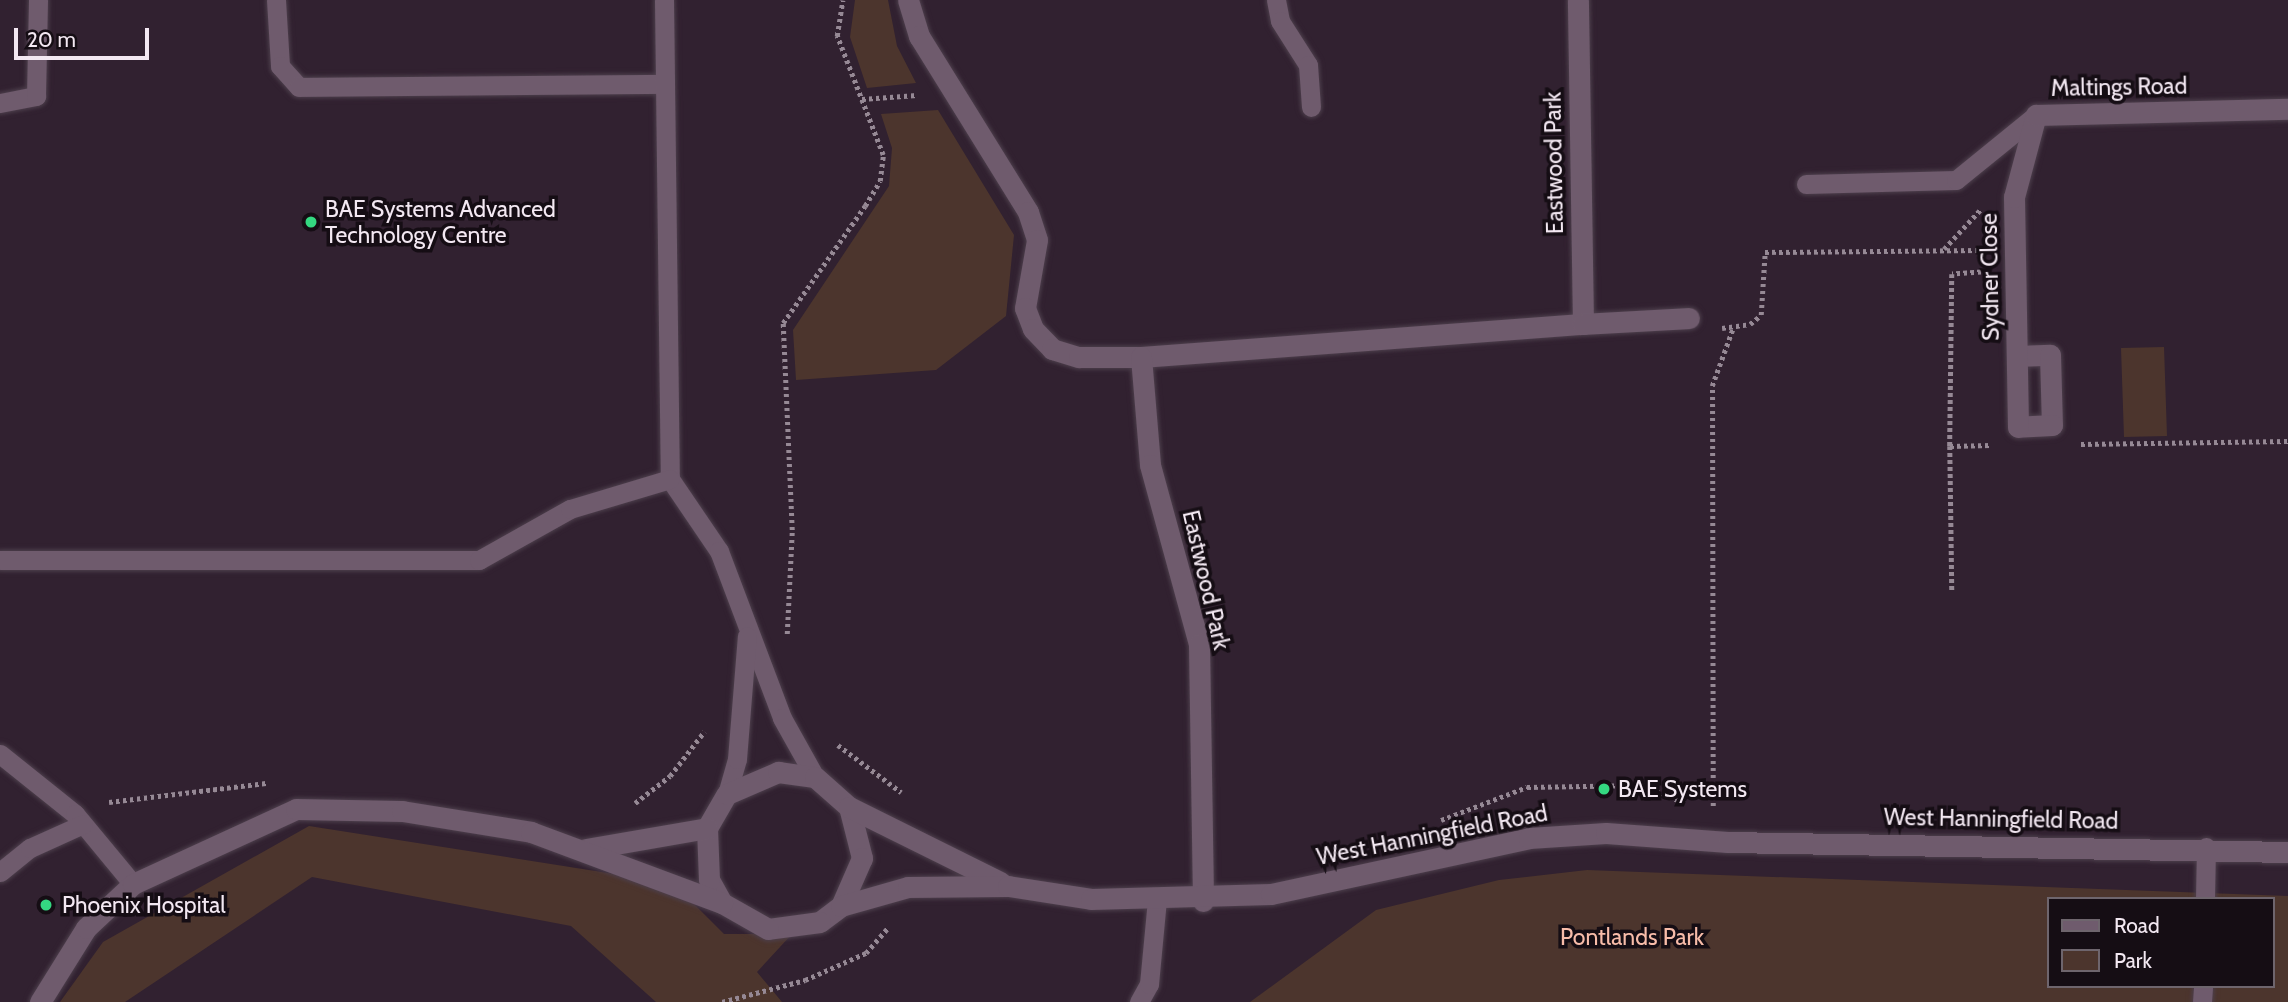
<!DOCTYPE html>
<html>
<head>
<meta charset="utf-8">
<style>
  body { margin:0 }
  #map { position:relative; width:2288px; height:1002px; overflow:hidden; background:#312130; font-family:Cabin,sans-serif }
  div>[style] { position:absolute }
  .green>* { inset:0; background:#4c352d }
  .path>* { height:4.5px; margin-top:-2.25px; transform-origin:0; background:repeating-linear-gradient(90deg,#968995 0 3.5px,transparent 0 7px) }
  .roads { filter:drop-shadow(0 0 2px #4d3f4c) drop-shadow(0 0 2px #4d3f4c) }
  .lane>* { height:19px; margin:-9.5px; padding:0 9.5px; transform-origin:9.5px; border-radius:9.5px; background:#6f5b6d }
  .street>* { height:21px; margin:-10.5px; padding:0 10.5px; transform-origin:10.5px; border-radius:10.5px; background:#6f5b6d }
  .dots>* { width:19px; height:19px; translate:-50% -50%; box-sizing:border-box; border:4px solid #150d14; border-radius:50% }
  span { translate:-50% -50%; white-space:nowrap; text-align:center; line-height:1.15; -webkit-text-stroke:7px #150d14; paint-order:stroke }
  .street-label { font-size:23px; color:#f3e8f2 }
  .poi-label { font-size:23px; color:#f3e8f2 }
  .left { translate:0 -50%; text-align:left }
  .park-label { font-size:23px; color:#f8bca9 }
  .legend { position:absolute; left:2047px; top:897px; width:228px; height:91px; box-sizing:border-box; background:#150d14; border:2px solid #6e656d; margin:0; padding:9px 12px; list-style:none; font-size:21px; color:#f3e8f2 }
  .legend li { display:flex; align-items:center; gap:14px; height:35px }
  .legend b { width:35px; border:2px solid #6e656d }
  .scale { position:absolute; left:14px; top:28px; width:135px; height:32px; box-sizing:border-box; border:4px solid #f3e8f2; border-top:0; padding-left:9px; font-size:21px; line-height:24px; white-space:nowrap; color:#f3e8f2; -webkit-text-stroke:5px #150d14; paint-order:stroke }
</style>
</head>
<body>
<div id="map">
  <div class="green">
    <i style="clip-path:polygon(855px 0,888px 0,897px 46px,916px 83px,867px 88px,850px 37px)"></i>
    <i style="clip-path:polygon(938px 110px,1014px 235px,1006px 316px,936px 370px,796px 380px,793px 330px,889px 186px,892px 148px,881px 114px)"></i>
    <i style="clip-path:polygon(2164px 347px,2167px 436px,2124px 437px,2121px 348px)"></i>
    <i style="clip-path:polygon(309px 826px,627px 876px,683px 893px,724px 934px,792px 934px,757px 972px,782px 1002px,656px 1002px,571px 926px,312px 877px,125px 1002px,60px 1002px,103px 942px)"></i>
    <i style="clip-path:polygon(evenodd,1587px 870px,2288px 896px,2288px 1002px,1250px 1002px,1376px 910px,1499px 880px,1587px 870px,2048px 899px,2272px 899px,2272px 986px,2048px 986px,2048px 899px)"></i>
  </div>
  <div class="path">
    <i style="left:862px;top:99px;width:55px;rotate:-4.2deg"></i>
    <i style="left:1944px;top:249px;width:54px;rotate:-47.2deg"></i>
    <i style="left:1981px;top:272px;width:29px;rotate:176deg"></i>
    <i style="left:1952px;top:274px;width:172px;rotate:90.7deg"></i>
    <i style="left:1950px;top:446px;width:41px;rotate:-1.4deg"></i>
    <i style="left:1722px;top:328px;width:28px;rotate:-8deg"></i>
    <i style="left:1750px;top:324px;width:14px;rotate:-39deg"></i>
    <i style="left:1761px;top:315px;width:63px;rotate:-86.4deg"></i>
    <i style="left:1765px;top:252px;width:217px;rotate:-0.5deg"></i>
    <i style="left:2081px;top:444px;width:207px;rotate:-0.8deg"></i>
    <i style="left:1950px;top:446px;width:144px;rotate:89.2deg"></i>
    <i style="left:787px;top:634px;width:104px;rotate:-87.2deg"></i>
    <i style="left:792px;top:530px;width:207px;rotate:-92.5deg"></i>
    <i style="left:783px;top:323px;width:143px;rotate:-55deg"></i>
    <i style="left:865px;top:206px;width:29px;rotate:-59deg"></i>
    <i style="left:880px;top:181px;width:26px;rotate:-83deg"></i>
    <i style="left:883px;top:155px;width:128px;rotate:-111.1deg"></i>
    <i style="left:837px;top:36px;width:36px;rotate:-81deg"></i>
    <i style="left:838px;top:745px;width:79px;rotate:36.7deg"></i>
    <i style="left:109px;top:802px;width:158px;rotate:-6.9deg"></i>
    <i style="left:635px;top:803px;width:44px;rotate:-37.6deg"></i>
    <i style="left:670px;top:776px;width:56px;rotate:-52.3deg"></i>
    <i style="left:1713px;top:806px;width:420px;rotate:-90.1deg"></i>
    <i style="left:1712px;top:386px;width:62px;rotate:-70.1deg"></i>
    <i style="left:1441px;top:820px;width:92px;rotate:-21deg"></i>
    <i style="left:1527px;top:787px;width:116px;rotate:-1deg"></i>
    <i style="left:1643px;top:785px;width:46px;rotate:23.2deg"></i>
    <i style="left:722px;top:1002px;width:86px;rotate:-14.8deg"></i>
    <i style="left:805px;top:980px;width:67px;rotate:-23.9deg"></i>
    <i style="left:866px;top:953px;width:32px;rotate:-49deg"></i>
  </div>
  <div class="roads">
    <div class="lane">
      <i style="left:276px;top:0;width:66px;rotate:86.5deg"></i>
      <i style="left:280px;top:66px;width:28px;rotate:48deg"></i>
      <i style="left:299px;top:87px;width:366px;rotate:-0.5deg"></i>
      <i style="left:664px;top:0;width:479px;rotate:89.3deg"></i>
      <i style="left:670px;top:479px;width:87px;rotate:55.8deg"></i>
      <i style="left:719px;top:551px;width:178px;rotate:69.3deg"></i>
      <i style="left:782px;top:718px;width:68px;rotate:60.8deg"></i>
      <i style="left:1276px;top:0;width:21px;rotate:79deg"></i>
      <i style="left:1280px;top:21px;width:52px;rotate:57.5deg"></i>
      <i style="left:1308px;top:65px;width:42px;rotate:85.9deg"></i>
      <i style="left:0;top:103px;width:37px;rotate:-11deg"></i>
      <i style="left:36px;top:96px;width:96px;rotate:-88.8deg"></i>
      <i style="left:1806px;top:184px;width:150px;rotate:-1.5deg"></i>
      <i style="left:1956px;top:180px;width:103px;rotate:-39.1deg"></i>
      <i style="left:0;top:560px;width:479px"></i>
      <i style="left:479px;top:560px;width:104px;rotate:-29.3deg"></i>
      <i style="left:570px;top:509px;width:104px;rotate:-16.7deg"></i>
      <i style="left:0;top:754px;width:96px;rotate:38.7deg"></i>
      <i style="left:75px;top:814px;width:91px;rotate:50.4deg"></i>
      <i style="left:727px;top:794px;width:36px;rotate:-74deg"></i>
      <i style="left:737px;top:759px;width:123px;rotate:-85.4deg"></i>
      <i style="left:0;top:872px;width:38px;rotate:-39deg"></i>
      <i style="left:30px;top:848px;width:58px;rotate:-24.4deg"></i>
      <i style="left:2205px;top:899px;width:52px;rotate:-88.9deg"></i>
      <i style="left:1139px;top:1002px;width:21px;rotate:-61deg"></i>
      <i style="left:1149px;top:984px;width:84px;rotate:-84.6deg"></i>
      <i style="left:2202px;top:1002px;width:16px;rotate:-86deg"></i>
    </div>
    <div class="street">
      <i style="left:908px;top:0;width:38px;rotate:73deg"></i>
      <i style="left:919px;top:36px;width:207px;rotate:58.2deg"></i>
      <i style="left:1028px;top:212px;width:29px;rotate:72deg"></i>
      <i style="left:1037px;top:240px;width:69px;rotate:100deg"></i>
      <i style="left:1025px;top:308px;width:22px;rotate:69deg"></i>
      <i style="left:1033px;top:329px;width:28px;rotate:46deg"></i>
      <i style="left:1052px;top:349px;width:28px;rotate:17deg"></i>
      <i style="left:1079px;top:357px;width:62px"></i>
      <i style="left:1141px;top:357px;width:443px;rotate:-4.3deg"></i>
      <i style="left:1583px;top:324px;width:324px;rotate:-90.9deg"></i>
      <i style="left:1583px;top:324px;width:106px;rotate:-3.2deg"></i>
      <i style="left:2017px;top:356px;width:33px;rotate:-2deg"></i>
      <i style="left:2050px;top:355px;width:70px;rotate:88.4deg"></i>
      <i style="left:2052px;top:425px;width:34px;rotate:177deg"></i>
      <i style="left:2018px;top:427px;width:230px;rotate:-91deg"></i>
      <i style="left:2014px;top:197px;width:85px;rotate:-75deg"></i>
      <i style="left:2036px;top:115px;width:252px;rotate:-1.4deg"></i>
      <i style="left:1141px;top:357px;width:108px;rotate:85.2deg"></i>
      <i style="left:1150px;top:465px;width:186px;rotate:74.7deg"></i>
      <i style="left:1199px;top:644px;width:257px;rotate:89.1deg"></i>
      <i style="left:849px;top:807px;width:53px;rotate:75.7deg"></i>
      <i style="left:862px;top:858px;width:52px;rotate:113.6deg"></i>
      <i style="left:841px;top:906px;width:26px;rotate:143deg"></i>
      <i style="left:820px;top:922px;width:52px;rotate:172.3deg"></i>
      <i style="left:768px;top:929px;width:53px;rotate:-150.5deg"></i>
      <i style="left:722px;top:903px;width:26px;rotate:-119deg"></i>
      <i style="left:709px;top:880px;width:52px;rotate:-92.2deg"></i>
      <i style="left:707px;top:828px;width:39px;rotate:-60deg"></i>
      <i style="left:727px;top:794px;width:56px;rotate:-23.3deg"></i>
      <i style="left:778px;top:772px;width:37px;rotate:8deg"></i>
      <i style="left:815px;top:777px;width:45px;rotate:41.4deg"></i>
      <i style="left:849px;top:807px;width:169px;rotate:26.4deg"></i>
      <i style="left:586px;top:849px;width:123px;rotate:-9.8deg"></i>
      <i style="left:841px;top:906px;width:70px;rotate:-15.8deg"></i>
      <i style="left:908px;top:887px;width:100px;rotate:-0.6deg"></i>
      <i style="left:1008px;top:886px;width:84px;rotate:8.9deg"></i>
      <i style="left:1091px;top:899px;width:180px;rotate:-1.6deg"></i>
      <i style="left:1271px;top:894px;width:264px;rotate:-12.2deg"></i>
      <i style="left:1529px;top:838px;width:77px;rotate:-3.7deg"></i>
      <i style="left:1606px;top:833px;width:122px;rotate:4.2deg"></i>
      <i style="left:1728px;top:842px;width:560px;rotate:1.02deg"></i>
      <i style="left:40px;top:1002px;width:87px;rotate:-58.1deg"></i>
      <i style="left:86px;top:928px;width:64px;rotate:-43.1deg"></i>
      <i style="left:133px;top:884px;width:179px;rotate:-24.7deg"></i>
      <i style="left:296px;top:809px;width:106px;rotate:1.1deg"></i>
      <i style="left:402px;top:811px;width:131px;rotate:9.2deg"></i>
      <i style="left:531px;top:832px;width:204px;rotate:20.4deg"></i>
    </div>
  </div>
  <div class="dots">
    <i style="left:311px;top:222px;background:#34d881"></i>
    <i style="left:1604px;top:789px;background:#34d881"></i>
    <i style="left:46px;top:905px;background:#34d881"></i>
  </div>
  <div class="street-label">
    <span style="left:2119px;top:87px;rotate:-1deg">Maltings Road</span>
    <span style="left:1554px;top:163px;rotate:-91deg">Eastwood Park</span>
    <span style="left:1990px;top:277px;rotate:-91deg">Sydner Close</span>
    <span style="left:1206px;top:580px;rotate:77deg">Eastwood Park</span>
    <span style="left:2001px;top:819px;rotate:1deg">West Hanningfield Road</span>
    <span style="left:1432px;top:835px;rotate:-11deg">West Hanningfield Road</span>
  </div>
  <div class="poi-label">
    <span class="left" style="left:325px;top:222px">BAE Systems Advanced<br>Technology Centre</span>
    <span class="left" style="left:1618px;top:789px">BAE Systems</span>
    <span class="left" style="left:62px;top:905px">Phoenix Hospital</span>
  </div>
  <div class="park-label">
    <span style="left:1632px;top:937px">Pontlands Park</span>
  </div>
  <ul class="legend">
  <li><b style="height:9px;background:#6f5b6d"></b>Road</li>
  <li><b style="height:19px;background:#4c352d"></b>Park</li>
  </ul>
  <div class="scale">20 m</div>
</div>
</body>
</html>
